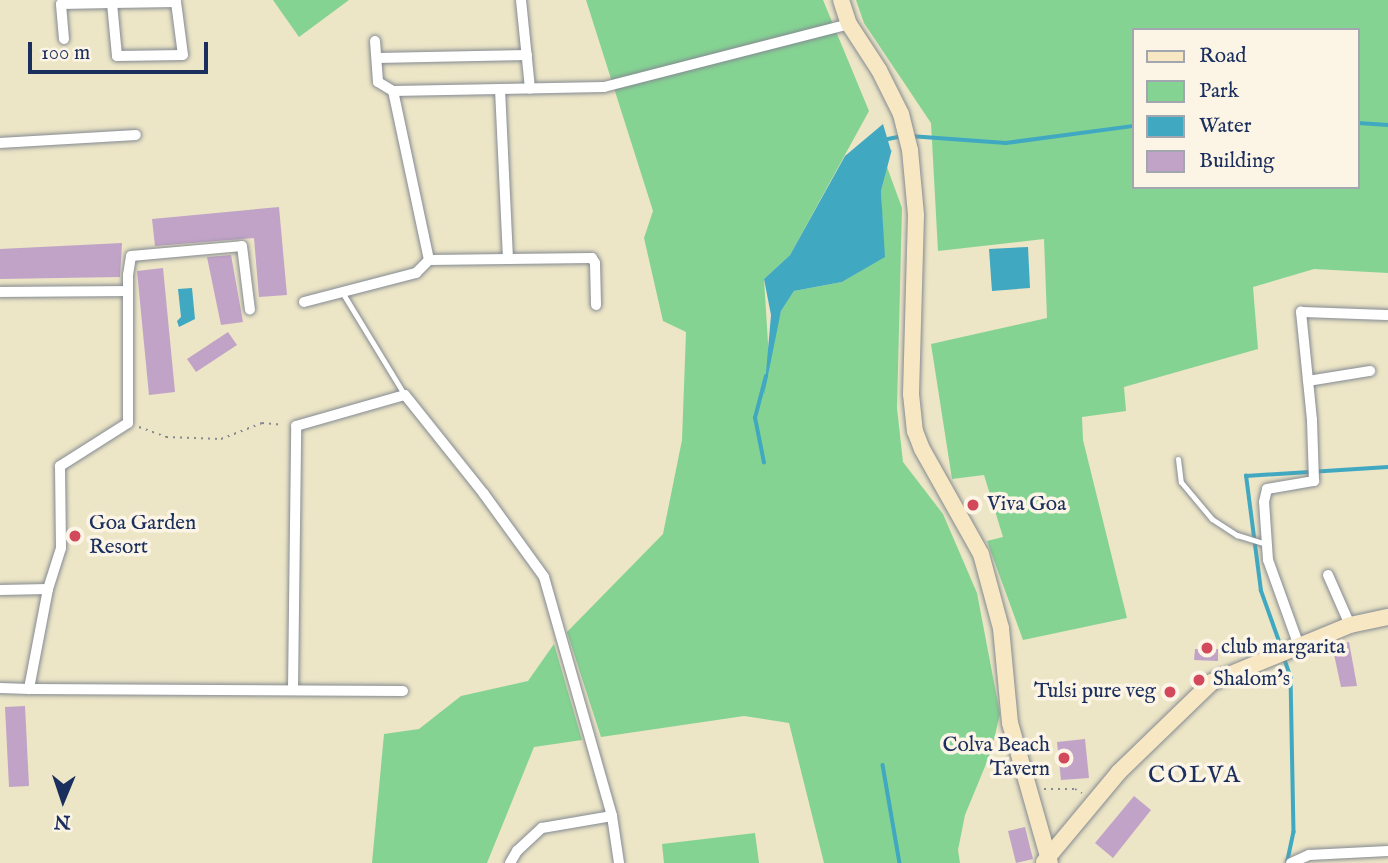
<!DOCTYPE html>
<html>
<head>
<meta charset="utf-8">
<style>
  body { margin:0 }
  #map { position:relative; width:1388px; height:863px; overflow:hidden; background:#ece5c6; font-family:"IM FELL English",serif }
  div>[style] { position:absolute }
  .green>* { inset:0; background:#85d393 }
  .water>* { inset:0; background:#40a8c0 }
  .stream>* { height:3.5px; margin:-1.75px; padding:0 1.75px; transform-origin:1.75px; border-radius:1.75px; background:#40a8c0 }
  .building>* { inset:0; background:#c1a3c7 }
  .path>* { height:2px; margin-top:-1px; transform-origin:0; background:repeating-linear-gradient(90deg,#848a92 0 2px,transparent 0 7px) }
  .roads { filter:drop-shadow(0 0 2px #848a92) drop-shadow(0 0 2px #848a92) }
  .lane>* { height:5px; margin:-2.5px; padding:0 2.5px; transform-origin:2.5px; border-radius:2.5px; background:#fff }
  .street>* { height:10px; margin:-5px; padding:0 5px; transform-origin:5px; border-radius:5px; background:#fff }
  .secondary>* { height:16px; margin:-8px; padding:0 8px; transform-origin:8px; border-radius:8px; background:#f7e8c3 }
  .dots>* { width:19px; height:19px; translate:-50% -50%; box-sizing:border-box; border:4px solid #fcf5e5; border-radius:50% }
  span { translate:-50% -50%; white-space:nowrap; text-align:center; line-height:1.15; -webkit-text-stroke:7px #fcf5e5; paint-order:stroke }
  .poi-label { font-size:21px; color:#1b2f5e }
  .left { translate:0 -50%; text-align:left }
  .right { translate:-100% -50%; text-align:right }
  .quarter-label { font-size:24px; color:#1b2f5e; letter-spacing:2px }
  .legend { position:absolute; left:1132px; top:28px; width:228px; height:161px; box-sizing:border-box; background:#fcf5e5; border:2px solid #a2a6af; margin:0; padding:9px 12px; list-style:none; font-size:21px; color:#1b2f5e }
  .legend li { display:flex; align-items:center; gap:14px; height:35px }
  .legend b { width:35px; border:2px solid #a2a6af }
  .north { position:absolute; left:28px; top:765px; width:70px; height:70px; -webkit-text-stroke:5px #fcf5e5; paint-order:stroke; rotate:182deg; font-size:19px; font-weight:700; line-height:28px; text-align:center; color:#1b2f5e }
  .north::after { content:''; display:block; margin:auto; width:24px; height:32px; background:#1b2f5e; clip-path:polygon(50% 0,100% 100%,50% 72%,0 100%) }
  .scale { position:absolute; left:28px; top:42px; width:180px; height:32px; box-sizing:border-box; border:4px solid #1b2f5e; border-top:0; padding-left:9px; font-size:21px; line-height:24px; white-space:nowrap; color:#1b2f5e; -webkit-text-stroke:5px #fcf5e5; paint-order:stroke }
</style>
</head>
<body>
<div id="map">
  <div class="green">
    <i style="clip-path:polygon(273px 0,349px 0,299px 37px)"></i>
    <i style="clip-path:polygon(586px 0,823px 0,869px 111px,790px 255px,764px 279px,769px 359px,781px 311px,794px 291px,842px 282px,884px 257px,881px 191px,887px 167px,902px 208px,897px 408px,903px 462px,943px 514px,977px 593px,1000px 714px,991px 752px,965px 815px,958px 850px,960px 863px,824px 863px,789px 723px,744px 716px,601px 737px,567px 632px,663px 534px,682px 440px,686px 332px,663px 321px,644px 238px,653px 211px)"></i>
    <i style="clip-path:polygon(evenodd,856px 0,1388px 0,1388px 273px,1314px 269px,1253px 287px,1258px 349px,1124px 387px,1126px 411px,1082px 417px,1083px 440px,1127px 618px,1023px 640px,987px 541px,1003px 537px,984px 475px,952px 479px,931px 344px,1047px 318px,1044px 239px,938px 251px,931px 123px,864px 23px,856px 0,1134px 30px,1358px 30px,1358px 187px,1134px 187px,1134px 30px)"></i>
    <i style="clip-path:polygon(554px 644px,582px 740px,534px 747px,487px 863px,372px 863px,384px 734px,419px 729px,461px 696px,528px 681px)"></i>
    <i style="clip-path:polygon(755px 833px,759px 863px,664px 863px,662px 844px)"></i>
  </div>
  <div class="water">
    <i style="clip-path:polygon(883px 124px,891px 151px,892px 149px,881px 191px,885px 257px,842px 282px,794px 291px,781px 311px,764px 395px,771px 315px,764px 279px,790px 255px,845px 156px)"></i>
    <i style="clip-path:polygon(1028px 247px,1030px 288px,992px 291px,989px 249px)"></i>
    <i style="clip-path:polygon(192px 288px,195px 319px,179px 327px,177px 321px,181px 317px,178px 289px)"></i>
  </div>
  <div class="stream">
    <i style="left:1358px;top:123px;width:30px;rotate:4deg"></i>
    <i style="left:910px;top:136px;width:96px;rotate:4.2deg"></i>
    <i style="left:1006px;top:143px;width:129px;rotate:-7.6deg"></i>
    <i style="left:883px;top:140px;width:20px;rotate:-11deg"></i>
    <i style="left:764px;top:463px;width:46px;rotate:-101.3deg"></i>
    <i style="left:755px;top:418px;width:43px;rotate:-75.3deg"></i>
    <i style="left:1282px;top:650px;width:63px;rotate:-109.6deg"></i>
    <i style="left:1261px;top:591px;width:116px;rotate:-97.4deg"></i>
    <i style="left:1246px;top:476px;width:142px;rotate:-3.6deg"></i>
    <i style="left:1284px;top:657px;width:21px;rotate:71deg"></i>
    <i style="left:1291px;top:677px;width:155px;rotate:88.9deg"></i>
    <i style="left:1294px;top:832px;width:30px;rotate:102deg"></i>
    <i style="left:883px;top:765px;width:99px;rotate:80.2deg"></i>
  </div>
  <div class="building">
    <i style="clip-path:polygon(279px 207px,287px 295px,259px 297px,254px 238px,155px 246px,152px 219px)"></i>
    <i style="clip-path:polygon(122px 243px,120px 277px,0 279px,0 249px)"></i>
    <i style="clip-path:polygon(231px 255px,243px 322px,221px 325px,207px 257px)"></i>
    <i style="clip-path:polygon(163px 268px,175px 392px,149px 395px,137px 271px)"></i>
    <i style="clip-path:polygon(228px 332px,237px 345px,196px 372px,187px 359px)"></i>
    <i style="clip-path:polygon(1349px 642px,1357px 686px,1341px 687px,1332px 645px)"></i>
    <i style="clip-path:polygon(1195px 649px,1218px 649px,1218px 661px,1194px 660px)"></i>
    <i style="clip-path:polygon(25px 706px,29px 786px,9px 787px,5px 707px)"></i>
    <i style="clip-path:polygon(1085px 739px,1089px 778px,1061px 780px,1057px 742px)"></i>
    <i style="clip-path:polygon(1134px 796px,1151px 810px,1113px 858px,1095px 843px)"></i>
    <i style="clip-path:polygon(1025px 827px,1033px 859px,1016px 863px,1008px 831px)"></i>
  </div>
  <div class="path">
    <i style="left:139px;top:427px;width:29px;rotate:20deg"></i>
    <i style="left:166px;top:437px;width:55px;rotate:2.1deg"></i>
    <i style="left:221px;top:439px;width:44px;rotate:-21.3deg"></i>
    <i style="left:262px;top:423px;width:21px;rotate:5deg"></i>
    <i style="left:1044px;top:789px;width:31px"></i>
    <i style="left:1075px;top:789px;width:8px;rotate:30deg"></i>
  </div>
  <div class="roads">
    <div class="lane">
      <i style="left:342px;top:292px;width:119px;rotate:58.7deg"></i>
      <i style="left:1178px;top:459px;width:23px;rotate:83deg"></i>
      <i style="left:1181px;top:482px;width:48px;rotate:50deg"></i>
      <i style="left:1212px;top:519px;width:30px;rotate:33deg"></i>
      <i style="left:1237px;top:535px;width:31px;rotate:17deg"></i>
    </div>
    <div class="street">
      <i style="left:521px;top:0;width:89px;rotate:84.2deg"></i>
      <i style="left:64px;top:39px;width:35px;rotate:-95deg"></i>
      <i style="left:61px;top:4px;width:51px;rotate:-1.1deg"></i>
      <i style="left:112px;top:3px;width:64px;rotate:-0.9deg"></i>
      <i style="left:176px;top:2px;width:53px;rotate:82.5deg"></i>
      <i style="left:183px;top:55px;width:66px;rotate:179.1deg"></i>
      <i style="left:117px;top:56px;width:53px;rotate:-95.4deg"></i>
      <i style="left:112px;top:3px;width:3px;rotate:-90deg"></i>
      <i style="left:375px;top:41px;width:41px;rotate:85.8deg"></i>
      <i style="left:378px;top:82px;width:17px;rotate:31deg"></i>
      <i style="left:377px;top:58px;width:150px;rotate:-1.1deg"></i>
      <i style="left:500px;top:89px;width:170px;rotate:87.3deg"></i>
      <i style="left:508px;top:259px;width:79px;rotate:179.3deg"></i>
      <i style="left:429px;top:260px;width:173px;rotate:-102deg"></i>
      <i style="left:393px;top:91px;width:107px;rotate:-1.1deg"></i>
      <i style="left:500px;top:89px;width:104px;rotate:-1.1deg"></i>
      <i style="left:604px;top:87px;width:253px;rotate:-14.4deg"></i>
      <i style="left:0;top:143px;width:136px;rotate:-3.4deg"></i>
      <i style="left:508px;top:259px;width:84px;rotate:-0.7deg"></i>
      <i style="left:592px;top:258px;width:6px;rotate:59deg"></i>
      <i style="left:595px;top:263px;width:42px;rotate:88.6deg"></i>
      <i style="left:0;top:292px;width:128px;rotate:-0.4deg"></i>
      <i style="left:304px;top:302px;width:116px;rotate:-14.5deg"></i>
      <i style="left:416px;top:273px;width:18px;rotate:-45deg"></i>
      <i style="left:1308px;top:381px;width:63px;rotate:-9.2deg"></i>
      <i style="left:1328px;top:575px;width:55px;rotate:66.3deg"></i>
      <i style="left:48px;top:589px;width:102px;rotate:100.8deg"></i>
      <i style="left:29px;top:689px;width:374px;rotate:0.3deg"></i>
      <i style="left:0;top:590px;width:48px;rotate:-1.2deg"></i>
      <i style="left:48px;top:589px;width:43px;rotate:-72.4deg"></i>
      <i style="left:61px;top:548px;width:82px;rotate:-90.7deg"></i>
      <i style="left:60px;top:466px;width:80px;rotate:-32.3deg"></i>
      <i style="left:128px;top:423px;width:148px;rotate:-90deg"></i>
      <i style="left:128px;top:275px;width:19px;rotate:-81deg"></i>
      <i style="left:131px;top:256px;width:111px;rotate:-5.1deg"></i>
      <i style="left:242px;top:246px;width:64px;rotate:82.9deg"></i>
      <i style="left:1299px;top:646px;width:91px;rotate:-109.8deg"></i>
      <i style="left:1268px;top:560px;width:58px;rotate:-93.9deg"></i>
      <i style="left:1264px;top:502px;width:13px;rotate:-77deg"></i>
      <i style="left:1267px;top:489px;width:48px;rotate:-9.7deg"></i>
      <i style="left:1314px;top:481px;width:61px;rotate:-91.9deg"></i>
      <i style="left:1312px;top:420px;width:109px;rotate:-95.8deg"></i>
      <i style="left:1301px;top:312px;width:87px;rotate:2deg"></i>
      <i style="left:0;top:688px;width:29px;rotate:2deg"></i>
      <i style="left:293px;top:690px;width:264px;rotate:-89.3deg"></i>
      <i style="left:296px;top:426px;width:113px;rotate:-15.9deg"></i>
      <i style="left:405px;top:395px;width:127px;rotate:51.4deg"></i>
      <i style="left:484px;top:494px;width:102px;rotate:54.1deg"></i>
      <i style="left:544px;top:577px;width:248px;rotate:74.1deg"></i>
      <i style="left:612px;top:816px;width:48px;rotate:81.5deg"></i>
      <i style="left:510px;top:863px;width:14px;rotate:-60deg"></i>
      <i style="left:517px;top:851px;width:34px;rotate:-43deg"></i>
      <i style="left:542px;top:828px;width:71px;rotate:-9.7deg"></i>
      <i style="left:1291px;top:863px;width:20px;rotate:-24deg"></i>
      <i style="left:1309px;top:855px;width:79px;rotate:-2.9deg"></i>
    </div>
    <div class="secondary">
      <i style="left:841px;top:0;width:25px;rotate:72deg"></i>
      <i style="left:849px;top:24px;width:55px;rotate:56.9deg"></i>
      <i style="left:879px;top:70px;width:49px;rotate:63.4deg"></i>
      <i style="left:901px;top:114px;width:37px;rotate:76deg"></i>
      <i style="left:910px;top:150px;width:65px;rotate:84.7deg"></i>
      <i style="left:916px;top:215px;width:179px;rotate:91.6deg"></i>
      <i style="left:911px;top:394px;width:37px;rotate:84deg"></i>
      <i style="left:915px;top:431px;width:19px;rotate:69deg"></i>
      <i style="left:922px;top:449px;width:120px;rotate:60.7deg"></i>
      <i style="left:981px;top:554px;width:77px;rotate:74.9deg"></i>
      <i style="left:1001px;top:628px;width:95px;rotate:84.6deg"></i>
      <i style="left:1010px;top:723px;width:146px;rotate:74.1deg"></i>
      <i style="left:1044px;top:862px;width:117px;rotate:-50.2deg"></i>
      <i style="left:1119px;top:772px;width:129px;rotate:-44.1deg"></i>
      <i style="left:1212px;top:682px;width:149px;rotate:-22.4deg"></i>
      <i style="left:1350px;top:625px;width:39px;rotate:-12deg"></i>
    </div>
  </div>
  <div class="dots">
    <i style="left:973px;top:505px;background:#d1495b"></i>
    <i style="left:75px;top:536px;background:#d1495b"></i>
    <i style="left:1207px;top:648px;background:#d1495b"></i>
    <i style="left:1199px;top:680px;background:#d1495b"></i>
    <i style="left:1170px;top:692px;background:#d1495b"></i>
    <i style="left:1064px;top:758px;background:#d1495b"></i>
  </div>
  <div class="poi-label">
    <span class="left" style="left:987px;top:505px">Viva Goa</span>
    <span class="left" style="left:89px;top:536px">Goa Garden<br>Resort</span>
    <span class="left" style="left:1221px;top:648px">club margarita</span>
    <span class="left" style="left:1213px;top:680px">Shalom's</span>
    <span class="right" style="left:1156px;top:692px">Tulsi pure veg</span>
    <span class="right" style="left:1050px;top:758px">Colva Beach<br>Tavern</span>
  </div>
  <div class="quarter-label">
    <span style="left:1195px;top:776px">COLVA</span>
  </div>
  <ul class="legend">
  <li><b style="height:9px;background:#f7e8c3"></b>Road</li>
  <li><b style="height:19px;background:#85d393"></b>Park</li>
  <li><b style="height:19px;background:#40a8c0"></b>Water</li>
  <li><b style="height:19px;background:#c1a3c7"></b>Building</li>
  </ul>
  <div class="north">N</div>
  <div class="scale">100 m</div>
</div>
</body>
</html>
